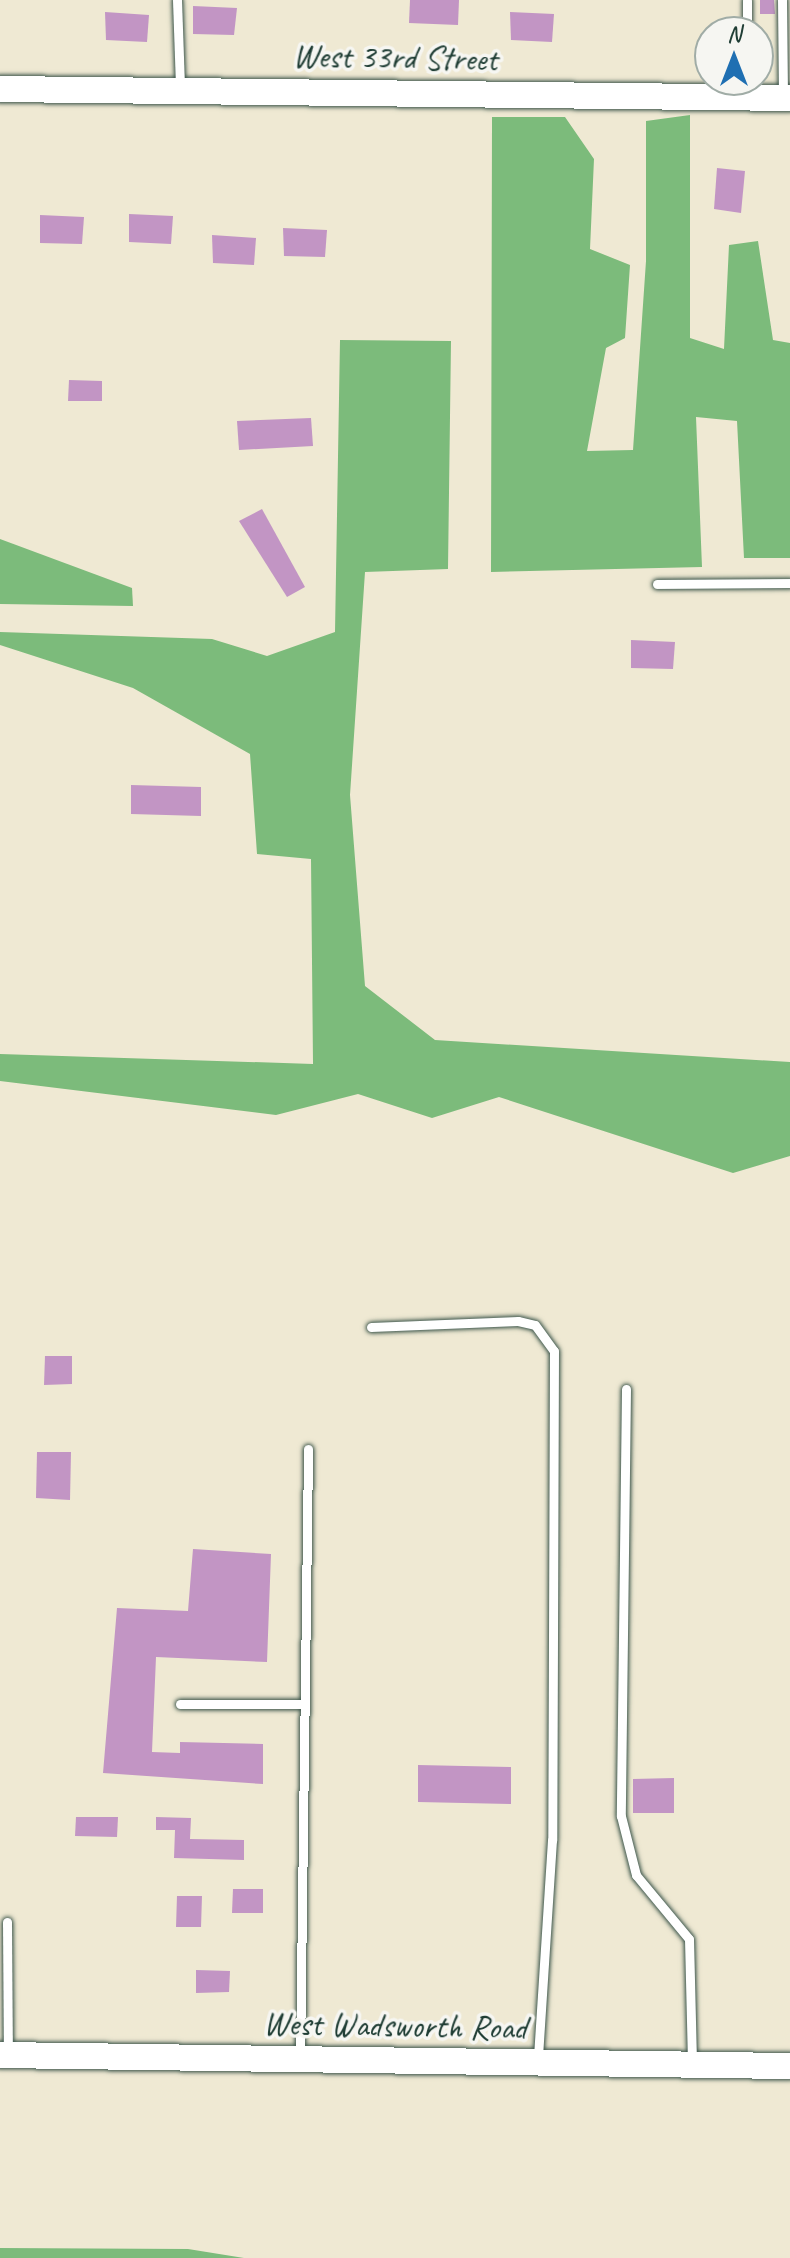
<!DOCTYPE html>
<html>
<head>
<meta charset="utf-8">
<style>
  body { margin:0 }
  #map { position:relative; width:790px; height:2258px; overflow:hidden; background:#efe9d3; font-family:Caveat,sans-serif }
  div>[style] { position:absolute }
  .forest>* { inset:0; background:#7cbb7b }
  .building>* { inset:0; background:#c295c4 }
  .roads { filter:drop-shadow(0 0 2px #3e574c) drop-shadow(0 0 2px #3e574c) }
  .lane>* { height:9px; margin:-4.5px; padding:0 4.5px; transform-origin:4.5px; border-radius:4.5px; background:#fff }
  .secondary>* { height:26px; margin:-13px; padding:0 13px; transform-origin:13px; border-radius:13px; background:#fff }
  span { translate:-50% -50%; white-space:nowrap; text-align:center; line-height:1.15; -webkit-text-stroke:7px #f6f6f2; paint-order:stroke }
  .street-label { font-size:34px; color:#1f3d34 }
  .north { position:absolute; left:694px; top:16px; width:80px; height:80px; box-sizing:border-box; background:#f6f6f2; border:2px solid #a0aca6; border-radius:50%; rotate:0deg; font-size:22px; font-weight:700; line-height:32px; text-align:center; color:#1f3d34 }
  .north::after { content:''; display:block; margin:auto; width:28px; height:36px; background:#1f6fb2; clip-path:polygon(50% 0,100% 100%,50% 72%,0 100%) }
</style>
</head>
<body>
<div id="map">
  <div class="forest">
    <i style="clip-path:polygon(690px 115px,690px 338px,724px 349px,729px 245px,758px 241px,773px 340px,790px 343px,790px 558px,744px 558px,737px 421px,696px 417px,702px 567px,491px 572px,492px 117px,565px 117px,594px 159px,590px 249px,630px 265px,625px 338px,606px 348px,587px 451px,633px 450px,646px 261px,646px 121px)"></i>
    <i style="clip-path:polygon(340px 340px,451px 341px,448px 569px,365px 572px,350px 795px,365px 986px,435px 1040px,790px 1062px,790px 1156px,733px 1173px,499px 1097px,432px 1118px,358px 1094px,276px 1115px,0 1081px,0 1054px,313px 1064px,311px 859px,257px 854px,250px 754px,133px 688px,0 645px,0 632px,212px 639px,267px 656px,335px 632px)"></i>
    <i style="clip-path:polygon(0 539px,132px 588px,133px 606px,0 604px)"></i>
    <i style="clip-path:polygon(0 2248px,188px 2249px,244px 2258px,0 2258px)"></i>
  </div>
  <div class="building">
    <i style="clip-path:polygon(410px 0,459px 0,458px 25px,409px 23px)"></i>
    <i style="clip-path:polygon(760px 0,774px 0,775px 14px,760px 14px)"></i>
    <i style="clip-path:polygon(193px 6px,237px 8px,234px 35px,193px 34px)"></i>
    <i style="clip-path:polygon(105px 12px,149px 15px,147px 42px,106px 40px)"></i>
    <i style="clip-path:polygon(510px 12px,554px 14px,552px 42px,511px 40px)"></i>
    <i style="clip-path:polygon(717px 168px,745px 171px,741px 213px,714px 209px)"></i>
    <i style="clip-path:polygon(129px 214px,173px 216px,171px 244px,129px 242px)"></i>
    <i style="clip-path:polygon(40px 215px,84px 217px,82px 244px,40px 243px)"></i>
    <i style="clip-path:polygon(283px 228px,327px 230px,325px 257px,284px 256px)"></i>
    <i style="clip-path:polygon(212px 235px,256px 238px,254px 265px,213px 263px)"></i>
    <i style="clip-path:polygon(69px 380px,102px 381px,102px 401px,68px 401px)"></i>
    <i style="clip-path:polygon(311px 418px,313px 446px,239px 450px,237px 421px)"></i>
    <i style="clip-path:polygon(262px 509px,305px 587px,287px 597px,239px 521px)"></i>
    <i style="clip-path:polygon(631px 640px,675px 642px,673px 669px,631px 668px)"></i>
    <i style="clip-path:polygon(131px 785px,201px 787px,201px 816px,131px 814px)"></i>
    <i style="clip-path:polygon(45px 1356px,72px 1356px,72px 1384px,44px 1385px)"></i>
    <i style="clip-path:polygon(37px 1452px,71px 1452px,70px 1500px,36px 1498px)"></i>
    <i style="clip-path:polygon(193px 1549px,271px 1554px,267px 1662px,156px 1657px,152px 1752px,180px 1753px,180px 1742px,263px 1744px,263px 1784px,103px 1773px,117px 1608px,188px 1611px)"></i>
    <i style="clip-path:polygon(418px 1765px,511px 1767px,511px 1804px,418px 1802px)"></i>
    <i style="clip-path:polygon(674px 1778px,674px 1813px,633px 1813px,633px 1779px)"></i>
    <i style="clip-path:polygon(76px 1817px,118px 1817px,117px 1837px,75px 1836px)"></i>
    <i style="clip-path:polygon(156px 1817px,191px 1818px,190px 1839px,244px 1840px,244px 1860px,174px 1858px,175px 1830px,156px 1830px)"></i>
    <i style="clip-path:polygon(233px 1889px,263px 1889px,263px 1913px,232px 1913px)"></i>
    <i style="clip-path:polygon(177px 1896px,202px 1896px,201px 1927px,176px 1927px)"></i>
    <i style="clip-path:polygon(196px 1970px,230px 1971px,229px 1992px,196px 1993px)"></i>
  </div>
  <div class="roads">
    <div class="lane">
      <i style="left:177px;top:0;width:88px;rotate:88deg"></i>
      <i style="left:782px;top:0;width:97px;rotate:89.4deg"></i>
      <i style="left:747px;top:32px;width:32px;rotate:-90deg"></i>
      <i style="left:657px;top:584px;width:133px;rotate:-0.4deg"></i>
      <i style="left:371px;top:1327px;width:147px;rotate:-2.3deg"></i>
      <i style="left:518px;top:1321px;width:17px;rotate:13deg"></i>
      <i style="left:535px;top:1325px;width:32px;rotate:54deg"></i>
      <i style="left:554px;top:1351px;width:489px;rotate:90.2deg"></i>
      <i style="left:552px;top:1840px;width:219px;rotate:93.7deg"></i>
      <i style="left:626px;top:1389px;width:427px;rotate:90.7deg"></i>
      <i style="left:621px;top:1816px;width:61px;rotate:75.7deg"></i>
      <i style="left:636px;top:1875px;width:83px;rotate:50.4deg"></i>
      <i style="left:689px;top:1939px;width:122px;rotate:88.6deg"></i>
      <i style="left:180px;top:1704px;width:125px"></i>
      <i style="left:7px;top:1922px;width:130px;rotate:89.6deg"></i>
      <i style="left:300px;top:2056px;width:607px;rotate:-89.24deg"></i>
    </div>
    <div class="secondary">
      <i style="left:0;top:89px;width:790px;rotate:0.65deg"></i>
      <i style="left:0;top:2055px;width:790px;rotate:0.8deg"></i>
    </div>
  </div>
  <div class="street-label">
    <span style="left:395px;top:57px;rotate:1deg">West 33rd Street</span>
    <span style="left:395px;top:2025px;rotate:1deg">West Wadsworth Road</span>
  </div>
  <div class="north">N</div>
</div>
</body>
</html>
